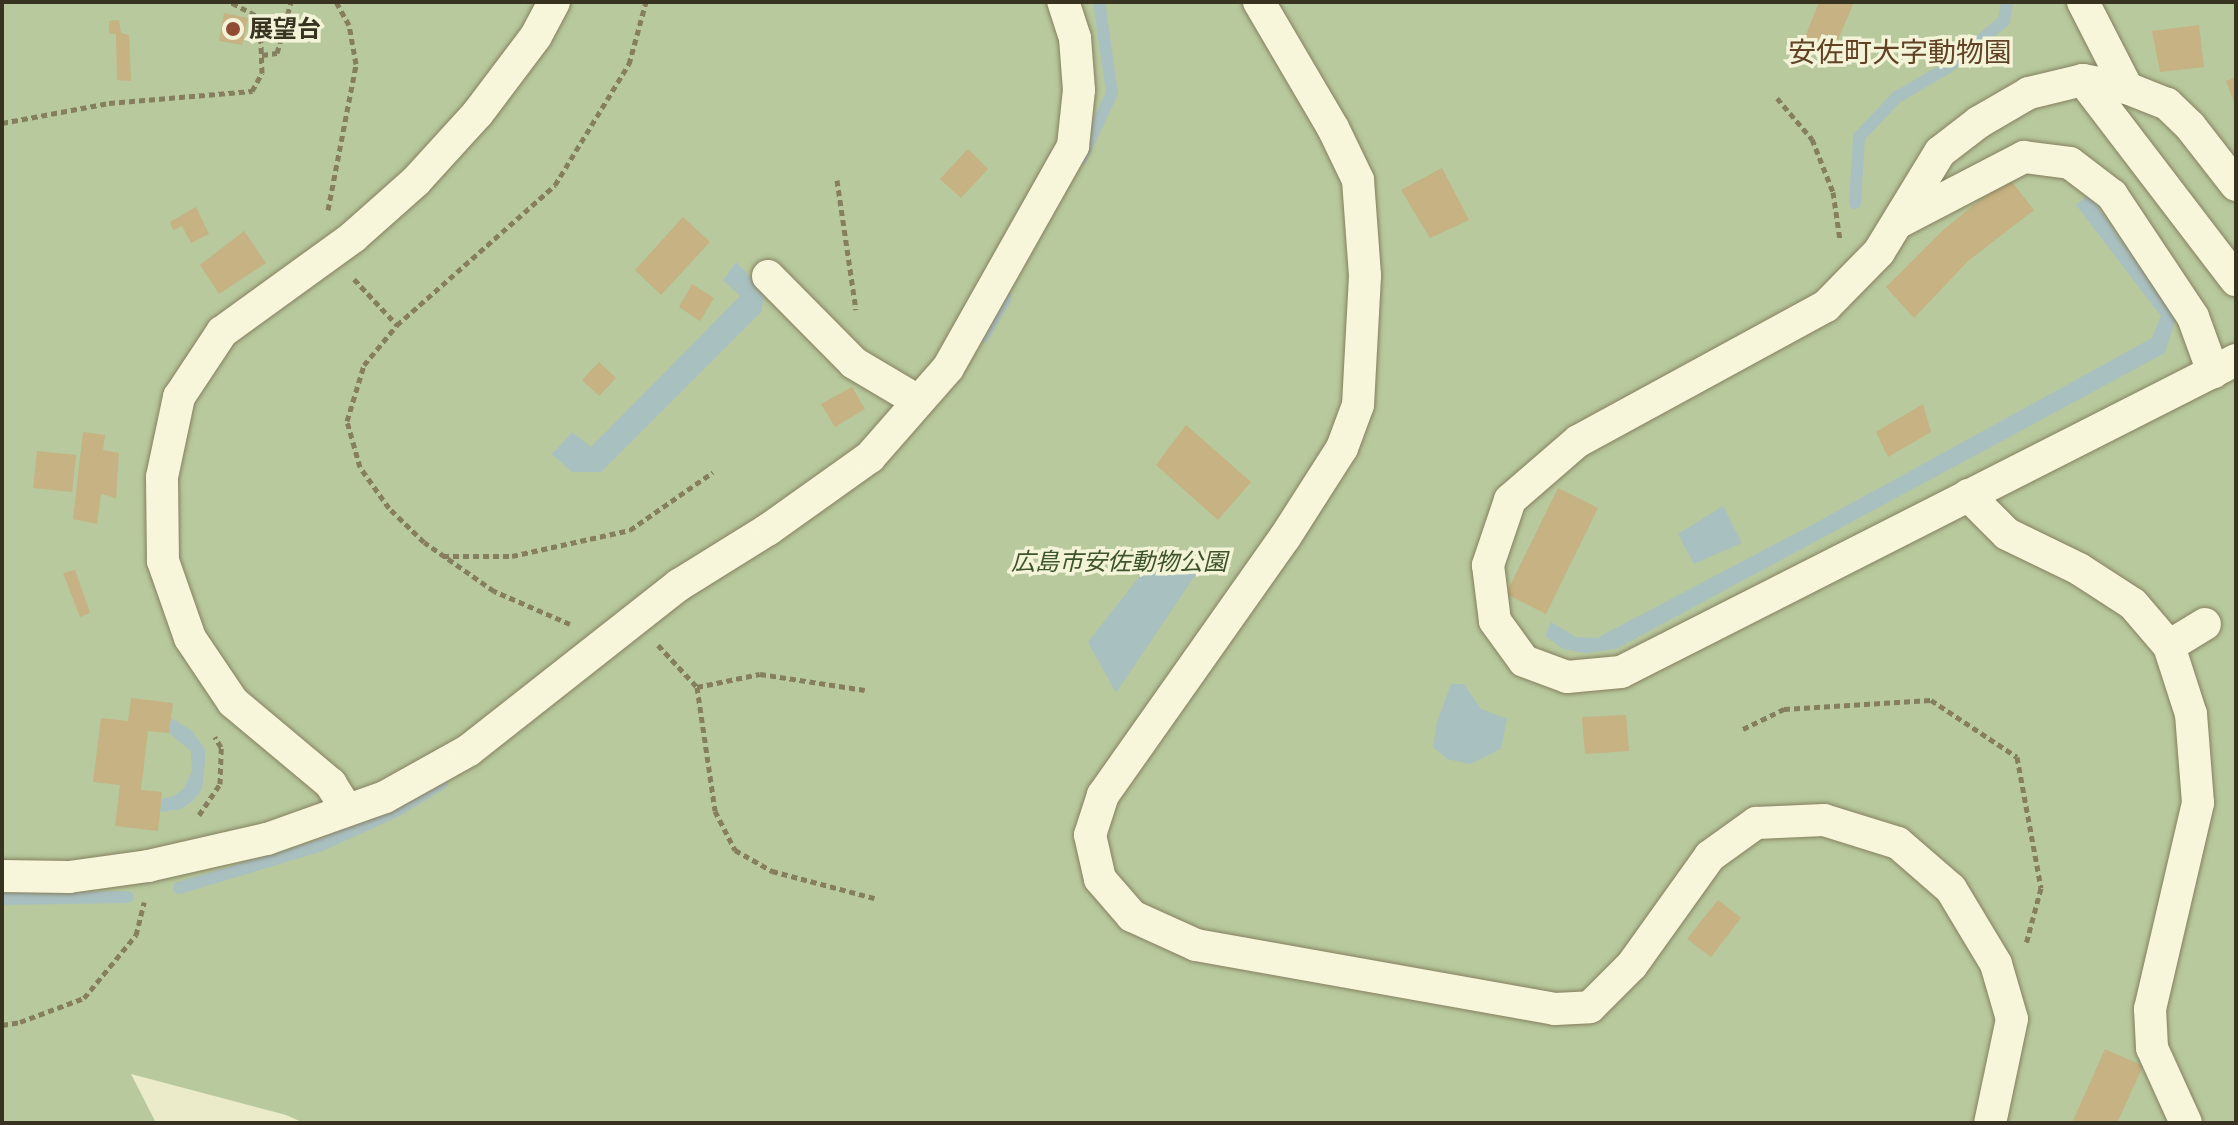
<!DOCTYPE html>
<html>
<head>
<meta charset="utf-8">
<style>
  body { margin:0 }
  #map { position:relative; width:2238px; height:1125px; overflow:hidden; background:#ebebc9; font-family:"Source Serif 4","Noto Sans JP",serif }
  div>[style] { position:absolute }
  .green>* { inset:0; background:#b7c99d }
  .water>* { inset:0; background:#a9c0c0 }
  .stream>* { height:12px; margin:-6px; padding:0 6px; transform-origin:6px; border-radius:6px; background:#a9c0c0 }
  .building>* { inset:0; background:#c6b282 }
  .path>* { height:5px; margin-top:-2.5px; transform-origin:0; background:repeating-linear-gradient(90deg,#867f5f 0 6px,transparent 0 10px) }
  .roads { filter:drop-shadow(0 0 2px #867f5f) drop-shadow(0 0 2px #867f5f) }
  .pedestrian>* { height:32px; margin:-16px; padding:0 16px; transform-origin:16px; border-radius:16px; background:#f7f6db }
  .dots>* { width:22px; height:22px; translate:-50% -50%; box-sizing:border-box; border:4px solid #f3f3d8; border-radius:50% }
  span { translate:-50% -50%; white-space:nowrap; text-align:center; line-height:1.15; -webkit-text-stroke:7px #f3f3d8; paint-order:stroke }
  .poi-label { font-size:24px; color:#383321; font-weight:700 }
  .left { translate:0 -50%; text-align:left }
  .park-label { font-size:24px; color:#3d5329; font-style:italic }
  .quarter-label { font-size:28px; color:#614224 }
  .frame { position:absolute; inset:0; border:4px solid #383321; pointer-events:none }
</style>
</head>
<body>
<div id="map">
  <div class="green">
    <i style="clip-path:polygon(2px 2px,2236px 2px,2236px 1123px,304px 1123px,286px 1115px,131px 1074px,156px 1123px,2px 1123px)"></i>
  </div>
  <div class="water">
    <i style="clip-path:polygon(2089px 194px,2176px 318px,2165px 353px,1616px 649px,1586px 653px,1563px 649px,1545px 636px,1551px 622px,1576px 637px,1597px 638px,1821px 520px,2152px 338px,2161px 316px,2076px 205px)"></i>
    <i style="clip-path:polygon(736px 262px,765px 293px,761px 312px,601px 472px,572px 472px,552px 454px,572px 432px,591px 447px,740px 296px,723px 280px)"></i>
    <i style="clip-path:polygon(1723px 506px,1742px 543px,1694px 564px,1678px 534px)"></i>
    <i style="clip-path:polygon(1161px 549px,1196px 574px,1116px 693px,1088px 642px)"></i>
    <i style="clip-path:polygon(1451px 684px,1464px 684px,1481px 709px,1507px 719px,1501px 749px,1470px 764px,1447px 759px,1433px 747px,1437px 722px)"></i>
    <i style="clip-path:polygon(171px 718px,191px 730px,205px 749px,205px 763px,202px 789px,193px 801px,181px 809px,160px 812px,162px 799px,174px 796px,184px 788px,192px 771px,191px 751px,169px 733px)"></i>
  </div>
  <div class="stream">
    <i style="left:1081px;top:159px;width:73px;rotate:-64.8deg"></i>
    <i style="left:1112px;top:93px;width:92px;rotate:-98.1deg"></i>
    <i style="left:1855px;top:203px;width:66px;rotate:-86.5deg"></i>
    <i style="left:1859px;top:137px;width:55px;rotate:-46.5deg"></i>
    <i style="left:1897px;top:97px;width:58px;rotate:-30.1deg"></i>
    <i style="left:1947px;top:68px;width:74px;rotate:-39.5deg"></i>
    <i style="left:2004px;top:21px;width:19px;rotate:-81deg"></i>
    <i style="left:983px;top:337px;width:45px;rotate:-59.5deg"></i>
    <i style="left:179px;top:888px;width:146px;rotate:-16.7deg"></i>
    <i style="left:319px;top:846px;width:87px;rotate:-24.5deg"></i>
    <i style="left:398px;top:810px;width:52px;rotate:-31.5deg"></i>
    <i style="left:2px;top:899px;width:126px;rotate:-0.9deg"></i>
  </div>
  <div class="building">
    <i style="clip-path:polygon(1819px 2px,1854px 2px,1830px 59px,1801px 47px)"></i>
    <i style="clip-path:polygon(224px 13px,248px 18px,242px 45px,219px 41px)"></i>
    <i style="clip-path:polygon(119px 20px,121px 33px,129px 35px,131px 81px,117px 80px,116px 34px,109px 33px,109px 21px)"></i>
    <i style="clip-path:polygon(2199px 25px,2204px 67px,2160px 72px,2152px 31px)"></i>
    <i style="clip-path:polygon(2236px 77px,2236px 107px,2226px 81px)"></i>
    <i style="clip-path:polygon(968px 149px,988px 169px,961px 198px,940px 179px)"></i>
    <i style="clip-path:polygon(1442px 168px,1469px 220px,1430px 238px,1401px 190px)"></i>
    <i style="clip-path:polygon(2008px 177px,2034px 210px,1968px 261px,1914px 318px,1886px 287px,1942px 231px)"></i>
    <i style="clip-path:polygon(196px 207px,209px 234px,191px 243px,182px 226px,173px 230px,170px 222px)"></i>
    <i style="clip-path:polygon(683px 217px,710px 242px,661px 295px,635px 270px)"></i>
    <i style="clip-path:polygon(244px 231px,266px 263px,219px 294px,200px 265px)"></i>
    <i style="clip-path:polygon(692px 284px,714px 298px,700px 321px,679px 307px)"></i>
    <i style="clip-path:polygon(599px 362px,616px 378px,599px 396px,582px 380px)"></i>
    <i style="clip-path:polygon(852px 387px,865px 409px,835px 427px,821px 404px)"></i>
    <i style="clip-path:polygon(1923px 404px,1931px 432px,1888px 457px,1876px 432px)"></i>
    <i style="clip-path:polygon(1186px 425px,1251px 482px,1218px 520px,1156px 465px)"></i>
    <i style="clip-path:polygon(83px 432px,105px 435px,103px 450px,119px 453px,116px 498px,101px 494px,97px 524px,73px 519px)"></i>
    <i style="clip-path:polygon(37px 451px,76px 455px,72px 492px,33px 488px)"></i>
    <i style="clip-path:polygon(1558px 488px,1598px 508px,1546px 614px,1506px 594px)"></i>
    <i style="clip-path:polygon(75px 570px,90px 613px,80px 617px,63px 573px)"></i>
    <i style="clip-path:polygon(131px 698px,173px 703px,169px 733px,148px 731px,141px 790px,162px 792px,158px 831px,115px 826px,120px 785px,93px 782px,101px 718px,128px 721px)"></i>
    <i style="clip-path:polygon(1626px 715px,1629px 751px,1585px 754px,1582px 717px)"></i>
    <i style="clip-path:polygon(1718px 900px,1741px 918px,1711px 957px,1687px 939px)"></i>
    <i style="clip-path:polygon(2105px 1049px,2143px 1066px,2117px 1123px,2072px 1123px)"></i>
  </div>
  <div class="path">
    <i style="left:262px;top:55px;width:15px;rotate:-8deg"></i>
    <i style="left:277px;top:53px;width:53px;rotate:-74.6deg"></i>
    <i style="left:1777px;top:98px;width:54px;rotate:49.5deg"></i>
    <i style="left:1812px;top:139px;width:57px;rotate:68.4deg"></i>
    <i style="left:1833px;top:192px;width:49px;rotate:81.7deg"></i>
    <i style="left:2px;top:123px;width:109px;rotate:-10.6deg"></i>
    <i style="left:109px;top:103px;width:144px;rotate:-4.8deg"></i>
    <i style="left:252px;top:91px;width:21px;rotate:-61deg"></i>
    <i style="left:262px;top:73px;width:37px;rotate:-92deg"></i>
    <i style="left:261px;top:36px;width:22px;rotate:-106deg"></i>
    <i style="left:255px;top:15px;width:27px;rotate:-152deg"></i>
    <i style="left:837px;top:180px;width:131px;rotate:81.7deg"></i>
    <i style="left:328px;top:210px;width:149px;rotate:-79.1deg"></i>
    <i style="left:356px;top:64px;width:40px;rotate:-100deg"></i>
    <i style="left:349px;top:25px;width:26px;rotate:-119deg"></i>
    <i style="left:354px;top:279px;width:63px;rotate:46.9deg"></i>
    <i style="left:443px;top:556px;width:69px"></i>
    <i style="left:512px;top:556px;width:121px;rotate:-12.4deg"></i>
    <i style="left:630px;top:530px;width:101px;rotate:-34.9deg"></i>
    <i style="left:570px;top:624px;width:83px;rotate:-156.5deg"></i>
    <i style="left:494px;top:591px;width:85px;rotate:-145deg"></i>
    <i style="left:424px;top:542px;width:49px;rotate:-135.8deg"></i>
    <i style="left:389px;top:508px;width:50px;rotate:-125.3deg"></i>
    <i style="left:360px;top:467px;width:48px;rotate:-105.8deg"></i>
    <i style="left:347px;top:421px;width:59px;rotate:-73.1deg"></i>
    <i style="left:364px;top:365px;width:52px;rotate:-50.5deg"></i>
    <i style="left:397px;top:325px;width:211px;rotate:-41.5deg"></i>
    <i style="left:555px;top:185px;width:142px;rotate:-58.6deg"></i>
    <i style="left:629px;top:64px;width:64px;rotate:-74.7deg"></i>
    <i style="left:658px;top:645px;width:57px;rotate:47.1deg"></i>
    <i style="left:697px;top:687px;width:125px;rotate:81.7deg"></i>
    <i style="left:715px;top:811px;width:44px;rotate:62.9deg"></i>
    <i style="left:735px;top:850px;width:43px;rotate:29.6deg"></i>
    <i style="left:772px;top:871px;width:106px;rotate:14.8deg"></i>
    <i style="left:697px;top:687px;width:64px;rotate:-11.7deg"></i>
    <i style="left:760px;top:674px;width:106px;rotate:8.7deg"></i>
    <i style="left:1743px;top:729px;width:46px;rotate:-26deg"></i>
    <i style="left:1784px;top:709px;width:147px;rotate:-3.5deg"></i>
    <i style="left:1931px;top:700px;width:103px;rotate:33.5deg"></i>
    <i style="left:2017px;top:757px;width:133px;rotate:79.6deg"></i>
    <i style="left:2041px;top:888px;width:58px;rotate:105deg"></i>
    <i style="left:199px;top:815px;width:37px;rotate:-56deg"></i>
    <i style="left:220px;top:784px;width:37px;rotate:-88deg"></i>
    <i style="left:221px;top:747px;width:12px;rotate:-121deg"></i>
    <i style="left:2px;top:1025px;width:18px;rotate:-9deg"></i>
    <i style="left:20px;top:1022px;width:68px;rotate:-20.6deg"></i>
    <i style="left:84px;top:998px;width:82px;rotate:-50.5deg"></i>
    <i style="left:136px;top:935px;width:34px;rotate:-76deg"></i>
  </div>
  <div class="roads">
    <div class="pedestrian">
      <i style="left:1259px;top:2px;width:146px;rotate:59.6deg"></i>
      <i style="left:1333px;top:128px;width:58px;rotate:64.3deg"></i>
      <i style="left:1358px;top:180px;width:96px;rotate:85.8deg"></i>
      <i style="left:1365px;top:276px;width:129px;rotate:93.1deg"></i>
      <i style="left:1358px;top:405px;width:46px;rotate:110.4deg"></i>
      <i style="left:1342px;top:448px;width:106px;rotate:122.6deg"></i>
      <i style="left:1285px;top:537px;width:316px;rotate:125.2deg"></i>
      <i style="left:1103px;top:795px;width:42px;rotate:108deg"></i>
      <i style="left:1090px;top:835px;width:45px;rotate:77.2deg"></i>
      <i style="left:1100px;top:879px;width:49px;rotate:49.1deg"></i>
      <i style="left:1132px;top:916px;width:70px;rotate:24.4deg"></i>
      <i style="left:1196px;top:945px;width:365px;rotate:10.1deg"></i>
      <i style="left:1555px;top:1009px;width:35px;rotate:-3deg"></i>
      <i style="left:1590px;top:1007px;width:59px;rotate:-45deg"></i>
      <i style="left:1632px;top:965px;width:134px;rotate:-54.4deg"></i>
      <i style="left:1710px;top:856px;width:57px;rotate:-35.7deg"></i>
      <i style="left:1756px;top:823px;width:68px;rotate:-2.5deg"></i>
      <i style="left:1824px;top:820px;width:77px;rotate:17.3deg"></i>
      <i style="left:1898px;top:843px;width:70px;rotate:41deg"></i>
      <i style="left:1951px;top:889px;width:87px;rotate:59deg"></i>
      <i style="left:1996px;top:964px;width:57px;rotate:73.8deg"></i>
      <i style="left:2012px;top:1019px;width:106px;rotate:101.9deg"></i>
      <i style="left:2083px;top:2px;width:97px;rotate:62.9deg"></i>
      <i style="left:2083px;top:80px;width:252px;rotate:52.6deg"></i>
      <i style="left:2236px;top:185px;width:75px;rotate:-127.9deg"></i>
      <i style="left:2190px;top:126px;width:32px;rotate:-136deg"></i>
      <i style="left:2167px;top:104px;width:43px;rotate:-158.2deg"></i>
      <i style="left:2127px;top:88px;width:45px;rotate:-169.7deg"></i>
      <i style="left:2083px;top:80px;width:56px;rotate:166.5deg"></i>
      <i style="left:2029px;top:93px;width:58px;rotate:149.9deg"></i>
      <i style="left:1979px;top:122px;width:49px;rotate:142.4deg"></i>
      <i style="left:1940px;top:152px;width:117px;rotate:121.4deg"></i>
      <i style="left:1879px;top:252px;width:76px;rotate:134.5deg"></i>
      <i style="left:1826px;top:306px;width:282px;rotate:151.4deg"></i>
      <i style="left:1578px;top:441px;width:90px;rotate:139.1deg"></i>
      <i style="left:1510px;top:500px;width:69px;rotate:108.7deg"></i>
      <i style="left:1488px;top:565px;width:56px;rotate:82.9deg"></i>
      <i style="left:1495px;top:621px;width:49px;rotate:54.1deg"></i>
      <i style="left:1524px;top:661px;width:46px;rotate:20.4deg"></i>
      <i style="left:1567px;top:677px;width:54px;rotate:-5.3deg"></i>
      <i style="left:1621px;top:672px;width:690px;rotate:-26.9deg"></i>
      <i style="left:1899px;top:222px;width:141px;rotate:-27.5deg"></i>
      <i style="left:2024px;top:157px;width:46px;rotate:7.4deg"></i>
      <i style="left:2070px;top:163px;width:53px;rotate:37.3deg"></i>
      <i style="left:2112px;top:195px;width:146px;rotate:56.4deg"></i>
      <i style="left:2193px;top:317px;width:59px;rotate:70deg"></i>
      <i style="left:768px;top:276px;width:122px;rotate:45.3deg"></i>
      <i style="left:854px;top:363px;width:74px;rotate:30.7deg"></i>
      <i style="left:1968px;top:495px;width:55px;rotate:45deg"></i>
      <i style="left:2007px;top:534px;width:80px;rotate:25.9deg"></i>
      <i style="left:2079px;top:569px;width:64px;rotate:32.9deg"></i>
      <i style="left:2133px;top:604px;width:55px;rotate:49.4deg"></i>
      <i style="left:2169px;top:646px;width:71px;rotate:72.1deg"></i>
      <i style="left:2191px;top:714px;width:89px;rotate:85.5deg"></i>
      <i style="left:2198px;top:803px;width:212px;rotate:103.1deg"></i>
      <i style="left:2150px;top:1009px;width:39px;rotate:87deg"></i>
      <i style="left:2152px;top:1048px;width:82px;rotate:65.6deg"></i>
      <i style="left:2169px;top:646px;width:42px;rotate:-31.4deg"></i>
      <i style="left:347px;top:810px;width:31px;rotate:-122deg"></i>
      <i style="left:331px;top:784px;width:128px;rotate:-140.1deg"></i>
      <i style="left:233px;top:702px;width:77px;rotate:-123.9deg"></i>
      <i style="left:190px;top:638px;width:82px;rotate:-109.3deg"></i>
      <i style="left:163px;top:561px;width:84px;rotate:-90.7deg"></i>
      <i style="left:162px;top:477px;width:82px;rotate:-78deg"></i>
      <i style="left:179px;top:397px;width:78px;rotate:-56.5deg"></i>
      <i style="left:222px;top:332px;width:162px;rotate:-35.9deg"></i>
      <i style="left:353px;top:237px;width:84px;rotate:-41.6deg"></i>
      <i style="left:416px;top:181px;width:92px;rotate:-47.6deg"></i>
      <i style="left:478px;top:113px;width:96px;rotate:-53deg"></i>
      <i style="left:536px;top:36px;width:38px;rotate:-62deg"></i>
      <i style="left:2px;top:876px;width:67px;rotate:0.9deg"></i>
      <i style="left:69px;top:877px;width:80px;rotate:-7.9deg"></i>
      <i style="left:148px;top:866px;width:122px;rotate:-12.8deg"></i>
      <i style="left:267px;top:839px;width:125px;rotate:-19.6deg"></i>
      <i style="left:385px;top:797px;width:96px;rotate:-29.2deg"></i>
      <i style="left:469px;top:750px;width:267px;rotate:-38.2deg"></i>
      <i style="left:679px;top:585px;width:106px;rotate:-31.9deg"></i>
      <i style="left:769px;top:529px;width:124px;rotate:-35.5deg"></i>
      <i style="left:870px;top:457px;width:118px;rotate:-48.8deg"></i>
      <i style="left:948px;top:368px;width:255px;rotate:-60.6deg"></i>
      <i style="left:1073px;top:146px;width:56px;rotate:-83.9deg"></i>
      <i style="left:1079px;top:90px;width:52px;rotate:-94.4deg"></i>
      <i style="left:1075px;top:38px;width:38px;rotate:-108deg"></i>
    </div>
  </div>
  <div class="dots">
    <i style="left:233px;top:29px;background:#914d33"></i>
  </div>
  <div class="poi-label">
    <span class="left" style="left:249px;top:29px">展望台</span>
  </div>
  <div class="park-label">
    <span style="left:1119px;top:562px">広島市安佐動物公園</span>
  </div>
  <div class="quarter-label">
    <span style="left:1900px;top:52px">安佐町大字動物園</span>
  </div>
  <div class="frame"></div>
</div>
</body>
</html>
